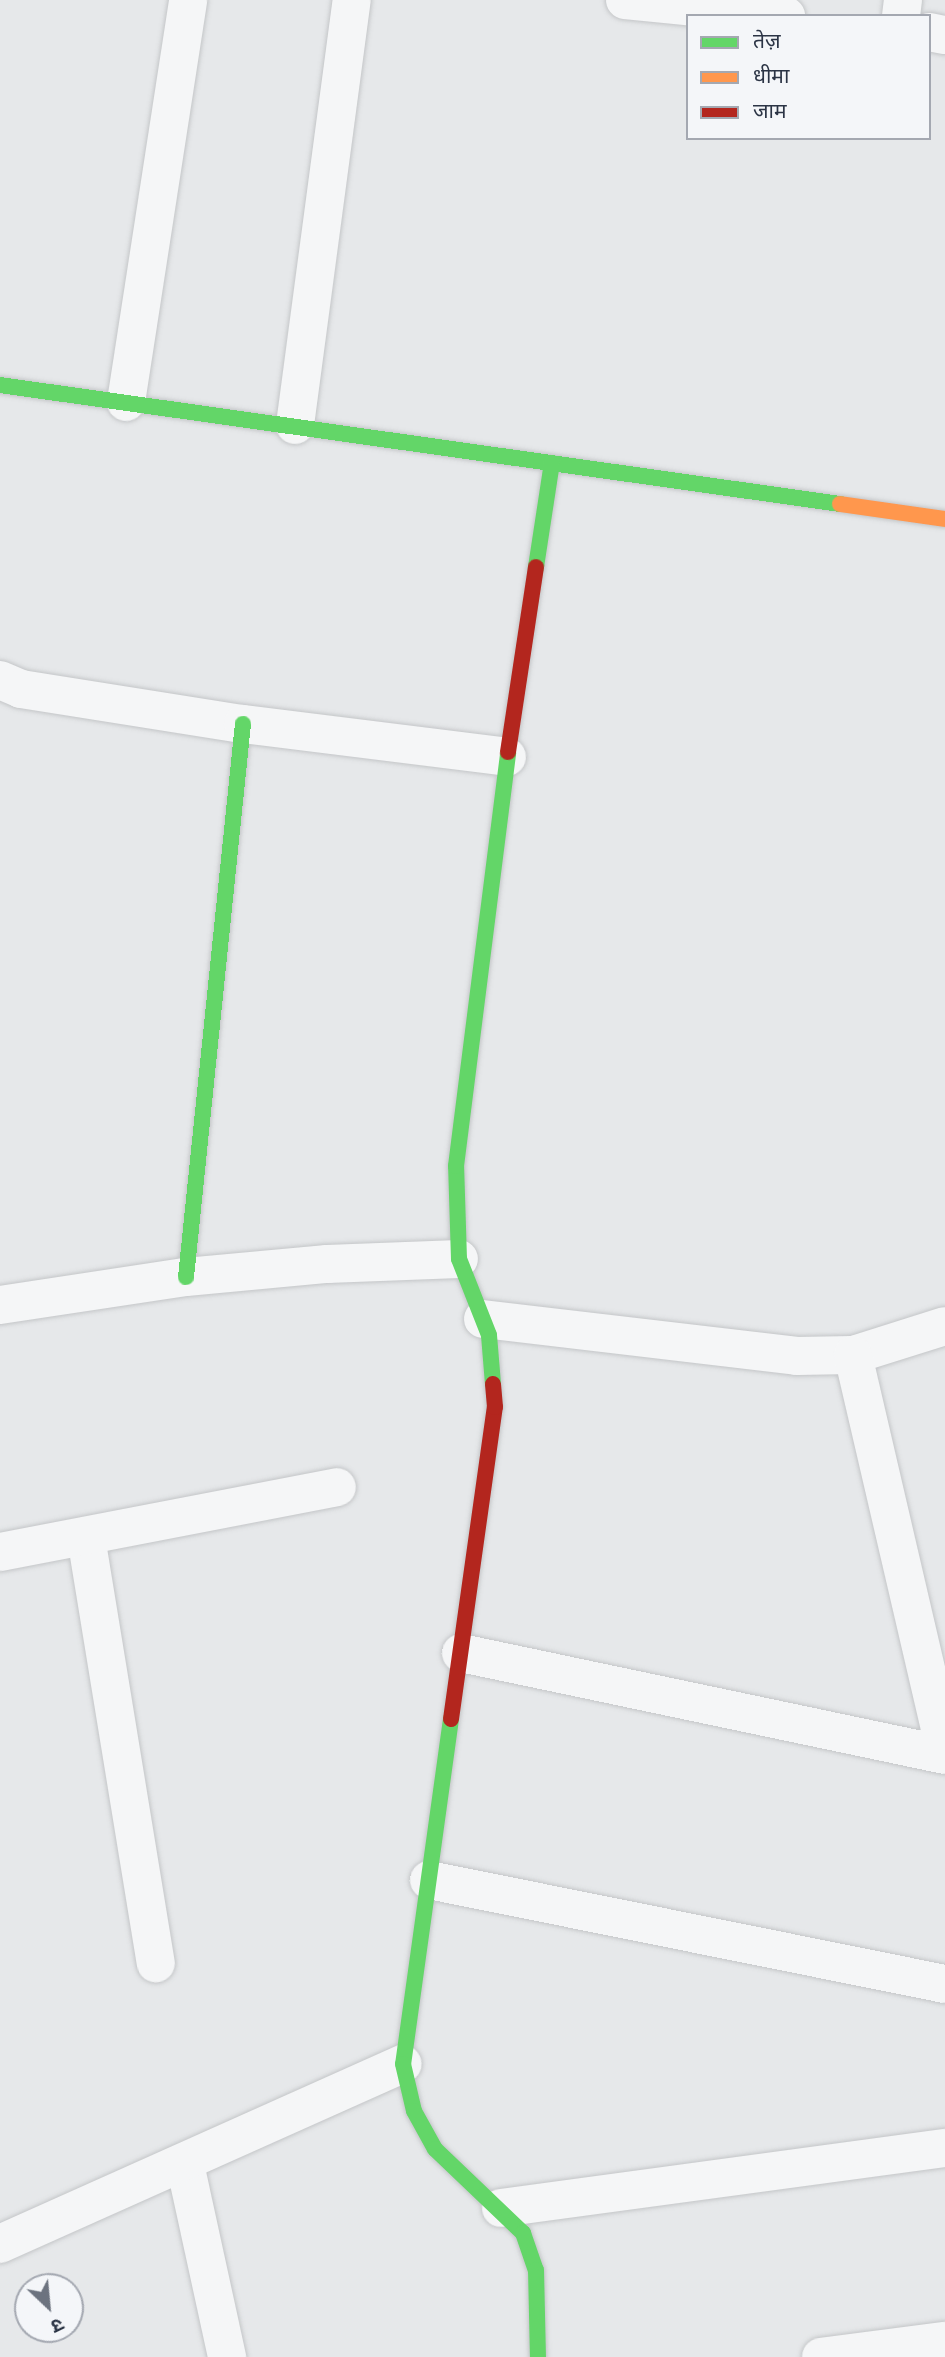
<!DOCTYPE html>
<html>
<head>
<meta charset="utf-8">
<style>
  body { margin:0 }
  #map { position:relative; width:945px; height:2357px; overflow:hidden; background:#e6e8ea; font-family:Karla,"Noto Sans Devanagari",sans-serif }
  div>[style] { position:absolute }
  .roads { filter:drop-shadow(0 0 2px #c4c6c8) drop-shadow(0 0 2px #c4c6c8) }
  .street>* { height:38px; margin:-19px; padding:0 19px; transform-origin:19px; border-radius:19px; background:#f5f6f7 }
  .fast>* { height:16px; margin:-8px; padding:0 8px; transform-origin:8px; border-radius:8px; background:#63d668 }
  .slow>* { height:16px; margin:-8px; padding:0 8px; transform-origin:8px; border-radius:8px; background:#ff974d }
  .jam>* { height:16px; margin:-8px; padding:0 8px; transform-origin:8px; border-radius:8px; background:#b3261e }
  span { translate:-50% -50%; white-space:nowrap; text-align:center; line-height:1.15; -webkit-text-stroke:5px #f4f6f9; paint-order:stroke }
  .legend { position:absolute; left:686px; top:14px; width:245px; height:126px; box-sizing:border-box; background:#f4f6f9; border:2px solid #a4a8b1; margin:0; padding:9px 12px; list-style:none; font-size:21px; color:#2b3445 }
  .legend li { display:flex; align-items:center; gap:14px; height:35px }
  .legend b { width:35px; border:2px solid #a4a8b1 }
  .north { position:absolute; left:14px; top:2273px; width:70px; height:70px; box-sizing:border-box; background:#f4f6f9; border:2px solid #a4a8b1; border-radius:50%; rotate:154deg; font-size:19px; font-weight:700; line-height:28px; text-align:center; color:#2b3445 }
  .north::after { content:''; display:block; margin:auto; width:24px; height:32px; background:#6c737f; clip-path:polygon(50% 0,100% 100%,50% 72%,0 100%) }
</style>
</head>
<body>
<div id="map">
  <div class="roads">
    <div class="street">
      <i style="left:625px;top:0;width:162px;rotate:5.7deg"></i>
      <i style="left:901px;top:16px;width:16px;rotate:-83deg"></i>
      <i style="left:929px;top:32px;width:16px;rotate:11deg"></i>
      <i style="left:126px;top:402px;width:407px;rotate:-81.2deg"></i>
      <i style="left:295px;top:425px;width:429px;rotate:-82.4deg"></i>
      <i style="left:0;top:680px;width:23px;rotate:23deg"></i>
      <i style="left:21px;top:689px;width:225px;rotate:9deg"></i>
      <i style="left:243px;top:724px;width:266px;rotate:7.1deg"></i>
      <i style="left:0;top:1305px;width:188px;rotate:-8.6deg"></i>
      <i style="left:186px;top:1277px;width:142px;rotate:-5.3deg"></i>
      <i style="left:327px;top:1264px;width:132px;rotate:-2.2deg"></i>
      <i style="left:483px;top:1319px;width:316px;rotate:6.7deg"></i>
      <i style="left:797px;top:1356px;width:56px;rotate:-1deg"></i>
      <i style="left:853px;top:1355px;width:96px;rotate:-17.5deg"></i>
      <i style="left:853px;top:1355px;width:405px;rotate:76.9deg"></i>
      <i style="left:86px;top:1537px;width:432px;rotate:80.7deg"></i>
      <i style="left:0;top:1552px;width:343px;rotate:-10.9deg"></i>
      <i style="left:461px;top:1653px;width:495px;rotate:11.9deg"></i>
      <i style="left:429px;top:1880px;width:526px;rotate:11.4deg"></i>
      <i style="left:185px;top:2164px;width:198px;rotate:77.7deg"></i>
      <i style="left:501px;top:2208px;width:448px;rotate:-7.7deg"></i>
      <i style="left:0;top:2244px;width:441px;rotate:-24.1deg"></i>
      <i style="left:821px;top:2357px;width:125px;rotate:-7.4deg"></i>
    </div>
    <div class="fast">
      <i style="left:0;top:385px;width:848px;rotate:8.06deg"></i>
      <i style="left:536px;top:567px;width:105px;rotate:-81.3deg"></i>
      <i style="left:186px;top:1277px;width:556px;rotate:-84.12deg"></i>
      <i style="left:493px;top:1384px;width:49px;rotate:-94.7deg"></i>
      <i style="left:489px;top:1335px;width:82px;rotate:-111.5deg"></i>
      <i style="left:459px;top:1259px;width:93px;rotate:-91.8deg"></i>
      <i style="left:456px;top:1166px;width:417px;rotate:-82.8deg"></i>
      <i style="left:451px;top:1719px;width:348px;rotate:97.9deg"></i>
      <i style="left:403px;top:2064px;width:48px;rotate:76.8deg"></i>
      <i style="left:414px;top:2111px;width:43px;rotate:61.1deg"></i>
      <i style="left:435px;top:2149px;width:122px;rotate:43.7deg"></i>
      <i style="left:523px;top:2233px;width:39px;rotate:71deg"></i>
      <i style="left:536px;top:2270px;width:87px;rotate:88.7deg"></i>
    </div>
    <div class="slow">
      <i style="left:840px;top:504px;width:106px;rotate:8.1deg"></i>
    </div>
    <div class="jam">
      <i style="left:508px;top:752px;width:187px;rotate:-81.4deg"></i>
      <i style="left:451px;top:1719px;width:315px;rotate:-82deg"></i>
      <i style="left:495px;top:1407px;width:23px;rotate:-95deg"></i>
    </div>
  </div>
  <ul class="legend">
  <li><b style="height:9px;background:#63d668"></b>तेज़</li>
  <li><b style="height:9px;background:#ff974d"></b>धीमा</li>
  <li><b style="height:9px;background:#b3261e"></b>जाम</li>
  </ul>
  <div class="north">उ</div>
</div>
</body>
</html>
